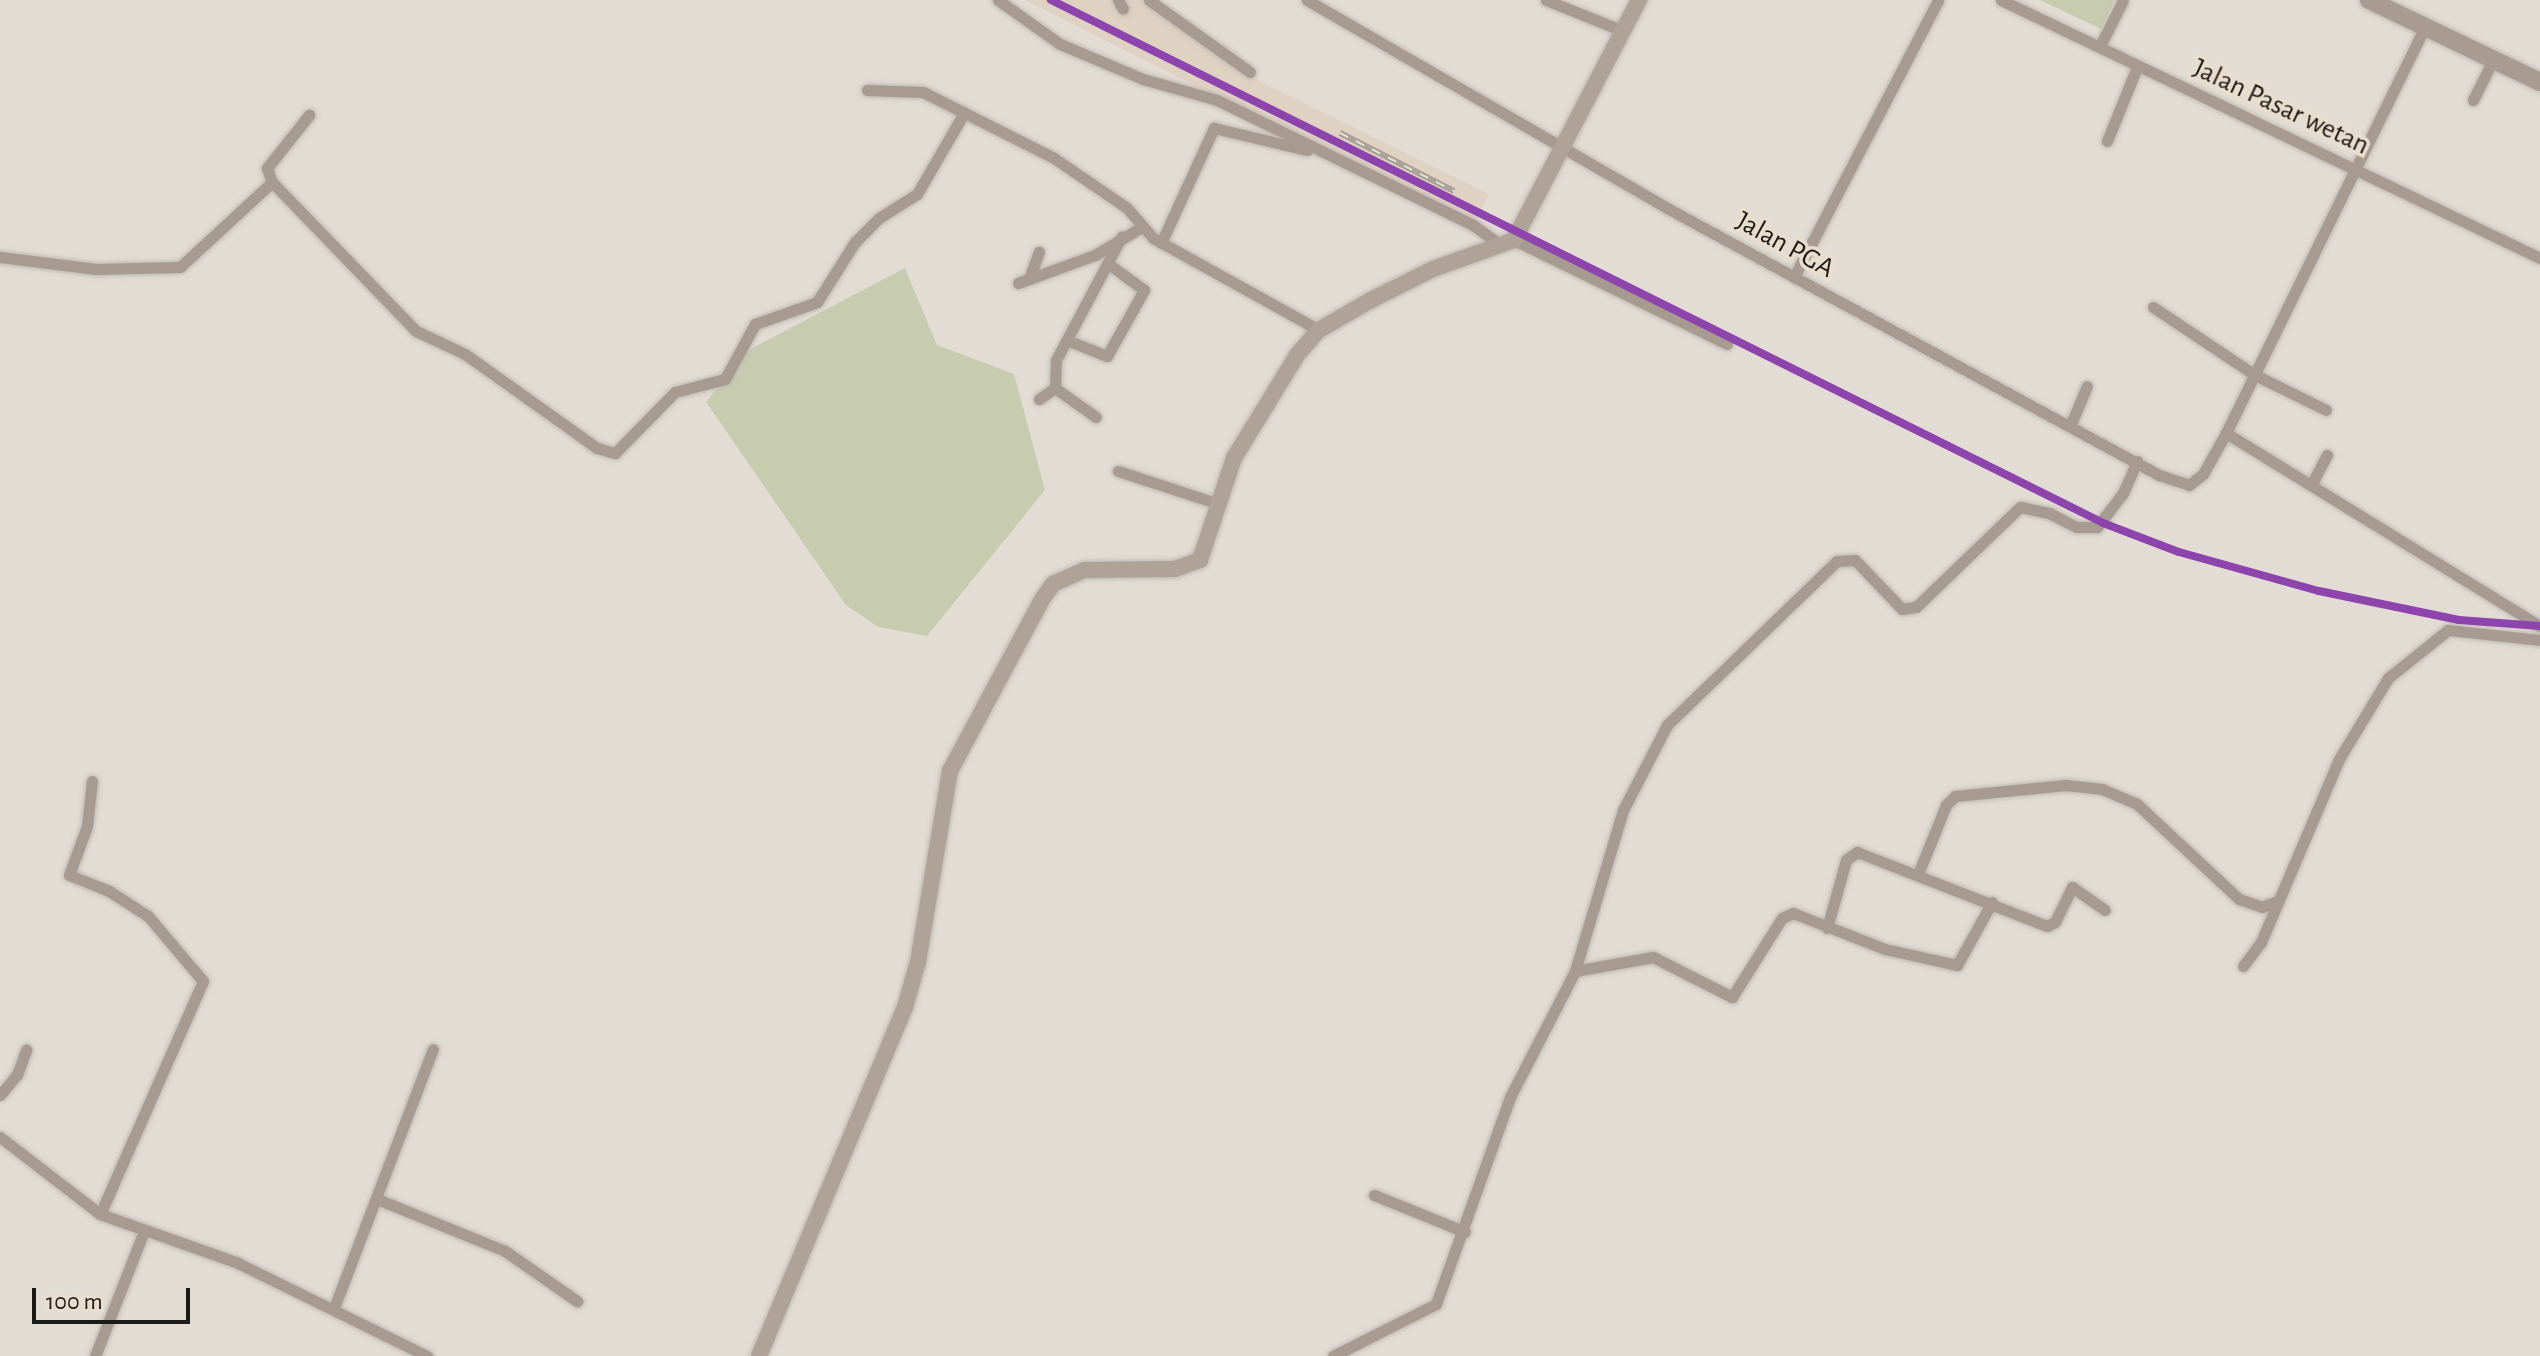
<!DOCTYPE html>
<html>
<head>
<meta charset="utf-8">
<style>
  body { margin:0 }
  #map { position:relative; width:2540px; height:1356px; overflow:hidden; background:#e3dcd4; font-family:"Alegreya Sans",sans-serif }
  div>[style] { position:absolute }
  .built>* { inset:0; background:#dfd2c3 }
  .green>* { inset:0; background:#c8ccae }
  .roads { filter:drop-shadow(0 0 2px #beb9b3) drop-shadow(0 0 2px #beb9b3) }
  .minor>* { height:11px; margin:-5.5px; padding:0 5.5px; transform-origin:5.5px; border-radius:5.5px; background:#a79b91 }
  .secondary>* { height:16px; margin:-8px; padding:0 8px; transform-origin:8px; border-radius:8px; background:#afa398 }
  .primary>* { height:18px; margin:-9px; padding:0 9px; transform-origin:9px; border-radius:9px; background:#a89c92 }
  .rail>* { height:6px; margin-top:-3px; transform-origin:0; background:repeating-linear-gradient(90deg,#e9ddce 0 9px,#a69e96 0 18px); box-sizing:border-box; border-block:2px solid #a69e96 }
  .rail-1>* { height:8px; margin:-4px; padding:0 4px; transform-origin:4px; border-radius:4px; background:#8e44ad }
  span { translate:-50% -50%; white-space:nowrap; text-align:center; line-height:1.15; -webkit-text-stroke:7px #e9ddce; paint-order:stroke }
  .street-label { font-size:28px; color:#1e1a15 }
  .scale { position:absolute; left:32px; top:1288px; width:158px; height:36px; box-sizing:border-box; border:4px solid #1e1a15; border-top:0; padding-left:10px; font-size:24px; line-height:28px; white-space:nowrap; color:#1e1a15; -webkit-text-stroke:6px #e9ddce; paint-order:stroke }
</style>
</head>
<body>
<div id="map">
  <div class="built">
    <i style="clip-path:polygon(1025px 0,1143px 0,1239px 71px,1489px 194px,1476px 219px,1318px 147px)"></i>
  </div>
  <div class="green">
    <i style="clip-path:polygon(2040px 0,2115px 0,2101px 29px)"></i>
    <i style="clip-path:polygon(905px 268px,937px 345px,1014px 374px,1045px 490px,927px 636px,878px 627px,846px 605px,706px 402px,747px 351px)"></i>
  </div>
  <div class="roads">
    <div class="minor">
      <i style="left:998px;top:0;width:76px;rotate:35.4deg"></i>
      <i style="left:1060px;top:44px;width:90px;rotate:22.9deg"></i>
      <i style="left:1143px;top:79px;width:77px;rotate:15.8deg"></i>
      <i style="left:1217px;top:100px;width:285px;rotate:26deg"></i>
      <i style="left:1473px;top:225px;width:32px;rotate:36deg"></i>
      <i style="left:1118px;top:0;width:10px;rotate:61deg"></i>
      <i style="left:1149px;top:0;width:124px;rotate:35.5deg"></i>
      <i style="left:1307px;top:0;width:416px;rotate:30deg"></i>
      <i style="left:1667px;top:208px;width:560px;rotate:28.49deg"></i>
      <i style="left:2159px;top:475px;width:32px;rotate:18deg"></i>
      <i style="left:2189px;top:485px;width:18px;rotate:-38deg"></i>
      <i style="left:2203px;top:474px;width:47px;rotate:-60.7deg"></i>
      <i style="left:2226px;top:433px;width:453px;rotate:-63.9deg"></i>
      <i style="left:1546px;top:0;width:83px;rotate:21.9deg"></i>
      <i style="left:2001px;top:0;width:598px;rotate:25.58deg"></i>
      <i style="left:2100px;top:46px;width:51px;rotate:-63.4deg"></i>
      <i style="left:867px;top:90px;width:56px;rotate:2deg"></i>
      <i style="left:923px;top:92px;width:147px;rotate:26.7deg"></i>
      <i style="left:1054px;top:158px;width:88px;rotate:34.4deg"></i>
      <i style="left:1127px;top:208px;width:40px;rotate:49deg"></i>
      <i style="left:1153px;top:238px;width:190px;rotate:29deg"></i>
      <i style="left:2473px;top:100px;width:47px;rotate:-63.4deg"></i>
      <i style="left:2107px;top:141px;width:80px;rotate:-67.9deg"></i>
      <i style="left:272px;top:182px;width:15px;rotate:-110deg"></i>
      <i style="left:267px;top:168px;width:68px;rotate:-51.6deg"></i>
      <i style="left:1514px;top:240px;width:237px;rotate:26deg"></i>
      <i style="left:1161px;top:243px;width:127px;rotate:-65.3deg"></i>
      <i style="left:1214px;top:128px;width:96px;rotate:13.3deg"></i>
      <i style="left:0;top:257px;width:97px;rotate:7.1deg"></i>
      <i style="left:96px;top:269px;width:84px;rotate:-1.4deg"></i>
      <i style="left:180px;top:267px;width:125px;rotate:-42.7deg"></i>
      <i style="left:272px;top:182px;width:207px;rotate:46deg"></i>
      <i style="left:416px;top:331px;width:54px;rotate:25.1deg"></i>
      <i style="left:465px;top:354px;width:162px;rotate:35.5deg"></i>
      <i style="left:597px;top:448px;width:19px;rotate:16deg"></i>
      <i style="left:615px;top:453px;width:86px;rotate:-45.5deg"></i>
      <i style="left:675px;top:392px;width:52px;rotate:-14.6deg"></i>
      <i style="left:725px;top:379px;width:63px;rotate:-61.4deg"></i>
      <i style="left:755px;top:324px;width:66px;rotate:-19.5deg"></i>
      <i style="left:817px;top:302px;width:71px;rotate:-57.7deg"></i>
      <i style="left:855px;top:242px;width:34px;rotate:-45deg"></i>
      <i style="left:879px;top:218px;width:45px;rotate:-32.3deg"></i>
      <i style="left:917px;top:194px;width:94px;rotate:-59.9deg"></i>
      <i style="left:1794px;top:277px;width:312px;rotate:-62.5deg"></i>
      <i style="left:1029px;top:279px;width:29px;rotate:-70deg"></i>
      <i style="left:1018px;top:283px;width:82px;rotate:-20deg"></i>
      <i style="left:1095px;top:255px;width:52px;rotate:-31deg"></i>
      <i style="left:2153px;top:307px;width:123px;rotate:33.7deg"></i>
      <i style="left:2255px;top:375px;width:79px;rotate:26.2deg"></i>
      <i style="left:1069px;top:341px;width:41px;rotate:21.5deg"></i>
      <i style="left:1107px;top:356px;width:76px;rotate:-60.7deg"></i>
      <i style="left:1144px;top:290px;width:42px;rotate:-143.7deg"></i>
      <i style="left:1055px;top:388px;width:50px;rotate:35.3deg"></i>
      <i style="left:1039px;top:399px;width:19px;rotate:-35deg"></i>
      <i style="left:1055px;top:388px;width:28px;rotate:-88deg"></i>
      <i style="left:1056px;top:360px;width:140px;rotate:-62deg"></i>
      <i style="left:2071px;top:424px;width:41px;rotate:-67.2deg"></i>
      <i style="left:2226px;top:433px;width:369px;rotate:31.6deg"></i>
      <i style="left:1118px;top:471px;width:106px;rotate:18.1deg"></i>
      <i style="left:2311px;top:485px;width:34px;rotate:-62deg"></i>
      <i style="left:92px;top:781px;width:45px;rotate:96.3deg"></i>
      <i style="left:87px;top:826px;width:52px;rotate:110.2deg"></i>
      <i style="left:69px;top:875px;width:43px;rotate:21.8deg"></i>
      <i style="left:109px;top:891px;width:46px;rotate:32.7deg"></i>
      <i style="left:148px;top:916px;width:85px;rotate:49.8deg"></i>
      <i style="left:203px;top:981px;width:255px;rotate:113.8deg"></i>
      <i style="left:1918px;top:874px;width:74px;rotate:-67.9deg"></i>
      <i style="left:1946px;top:805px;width:13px;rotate:-45deg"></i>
      <i style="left:1955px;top:796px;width:111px;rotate:-5.7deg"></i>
      <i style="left:2065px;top:785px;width:37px;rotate:6deg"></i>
      <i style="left:2102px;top:789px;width:38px;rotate:23deg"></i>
      <i style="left:2137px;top:804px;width:139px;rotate:43deg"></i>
      <i style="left:2239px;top:899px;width:24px;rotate:19deg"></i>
      <i style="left:2262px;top:907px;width:14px;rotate:-21deg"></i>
      <i style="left:1827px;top:928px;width:71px;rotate:-74.4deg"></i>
      <i style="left:1846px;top:860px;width:14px;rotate:-36deg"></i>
      <i style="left:1857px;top:852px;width:204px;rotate:21.3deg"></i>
      <i style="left:2047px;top:926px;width:9px;rotate:-27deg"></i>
      <i style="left:2055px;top:922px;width:39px;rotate:-64deg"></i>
      <i style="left:2072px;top:887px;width:40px;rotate:34.9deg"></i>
      <i style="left:2243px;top:966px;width:30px;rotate:-53deg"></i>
      <i style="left:2261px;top:942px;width:199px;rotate:-66.9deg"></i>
      <i style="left:2339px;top:759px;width:95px;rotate:-58.8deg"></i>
      <i style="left:2388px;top:678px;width:77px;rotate:-38.7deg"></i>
      <i style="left:2448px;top:630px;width:93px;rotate:6.2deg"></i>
      <i style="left:1575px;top:971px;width:79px;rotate:-10.2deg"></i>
      <i style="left:1653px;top:957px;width:89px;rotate:26.9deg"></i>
      <i style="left:1732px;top:997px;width:93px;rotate:-57.7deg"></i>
      <i style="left:1782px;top:918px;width:12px;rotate:-24deg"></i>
      <i style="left:1793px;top:913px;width:99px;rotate:21.4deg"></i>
      <i style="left:1885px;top:949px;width:74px;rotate:12.5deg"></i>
      <i style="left:1957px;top:965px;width:72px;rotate:-60.9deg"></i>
      <i style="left:0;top:1095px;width:26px;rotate:-50deg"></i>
      <i style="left:17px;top:1075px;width:27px;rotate:-70deg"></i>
      <i style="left:0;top:1137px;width:126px;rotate:37.6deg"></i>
      <i style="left:100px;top:1214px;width:146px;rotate:19.5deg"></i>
      <i style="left:238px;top:1263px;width:211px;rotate:26.2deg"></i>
      <i style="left:1374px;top:1195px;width:98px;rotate:22.1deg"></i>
      <i style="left:377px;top:1199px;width:138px;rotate:22.1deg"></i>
      <i style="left:505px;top:1251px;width:88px;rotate:34.8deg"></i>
      <i style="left:334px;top:1308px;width:277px;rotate:-69.1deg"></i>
      <i style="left:95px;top:1356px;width:134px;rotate:-68.6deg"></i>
      <i style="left:1333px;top:1356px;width:115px;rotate:-26.8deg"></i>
      <i style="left:1436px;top:1304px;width:220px;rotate:-70.3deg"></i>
      <i style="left:1510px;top:1097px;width:142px;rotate:-62.7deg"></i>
      <i style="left:1575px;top:971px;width:168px;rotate:-73.4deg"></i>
      <i style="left:1623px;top:810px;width:96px;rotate:-62.6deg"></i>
      <i style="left:1667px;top:725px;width:236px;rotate:-44deg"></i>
      <i style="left:1837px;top:561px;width:18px;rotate:-3deg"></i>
      <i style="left:1855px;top:560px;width:68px;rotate:46.2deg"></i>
      <i style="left:1902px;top:609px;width:14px;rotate:-8deg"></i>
      <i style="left:1916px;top:607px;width:144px;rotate:-43.9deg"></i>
      <i style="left:2020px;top:507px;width:30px;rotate:12deg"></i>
      <i style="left:2049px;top:513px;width:31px;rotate:27deg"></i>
      <i style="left:2077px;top:527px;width:20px"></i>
      <i style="left:2097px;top:527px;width:43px;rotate:-52.6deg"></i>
      <i style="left:2123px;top:493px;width:35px;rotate:-66deg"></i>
    </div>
    <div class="secondary">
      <i style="left:759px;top:1356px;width:378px;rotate:-67.3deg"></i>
      <i style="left:905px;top:1007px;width:47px;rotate:-73.9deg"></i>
      <i style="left:918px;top:962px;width:194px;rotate:-80.5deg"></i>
      <i style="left:950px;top:771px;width:193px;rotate:-61.8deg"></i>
      <i style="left:1041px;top:601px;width:21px;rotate:-55deg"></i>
      <i style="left:1053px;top:584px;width:35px;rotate:-24deg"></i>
      <i style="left:1085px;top:570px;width:90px;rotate:-0.6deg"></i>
      <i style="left:1175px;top:569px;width:27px;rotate:-20deg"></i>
      <i style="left:1200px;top:560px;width:108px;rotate:-71.6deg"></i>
      <i style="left:1234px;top:458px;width:121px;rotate:-58.5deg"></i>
      <i style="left:1297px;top:355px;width:33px;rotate:-49deg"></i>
      <i style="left:1319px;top:330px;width:60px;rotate:-30deg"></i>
      <i style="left:1371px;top:300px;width:69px;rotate:-26.6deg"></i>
      <i style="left:1433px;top:269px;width:86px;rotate:-19.7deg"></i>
      <i style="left:1514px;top:240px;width:271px;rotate:-62.5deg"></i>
    </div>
    <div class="primary">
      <i style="left:2369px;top:0;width:190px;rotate:25.6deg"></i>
    </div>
  </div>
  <div class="rail">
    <i style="left:1340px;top:133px;width:128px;rotate:27deg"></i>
  </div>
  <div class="rail-1">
    <i style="left:1051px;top:0;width:1175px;rotate:26.43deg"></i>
    <i style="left:2103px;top:523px;width:81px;rotate:20.9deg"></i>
    <i style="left:2179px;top:552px;width:145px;rotate:15.6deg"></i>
    <i style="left:2319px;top:591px;width:143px;rotate:11.7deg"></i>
    <i style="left:2459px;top:620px;width:81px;rotate:4.2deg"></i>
  </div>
  <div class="street-label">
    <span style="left:2281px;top:107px;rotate:25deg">Jalan Pasar wetan</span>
    <span style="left:1785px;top:245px;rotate:29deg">Jalan PGA</span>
  </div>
  <div class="scale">100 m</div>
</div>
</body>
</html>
